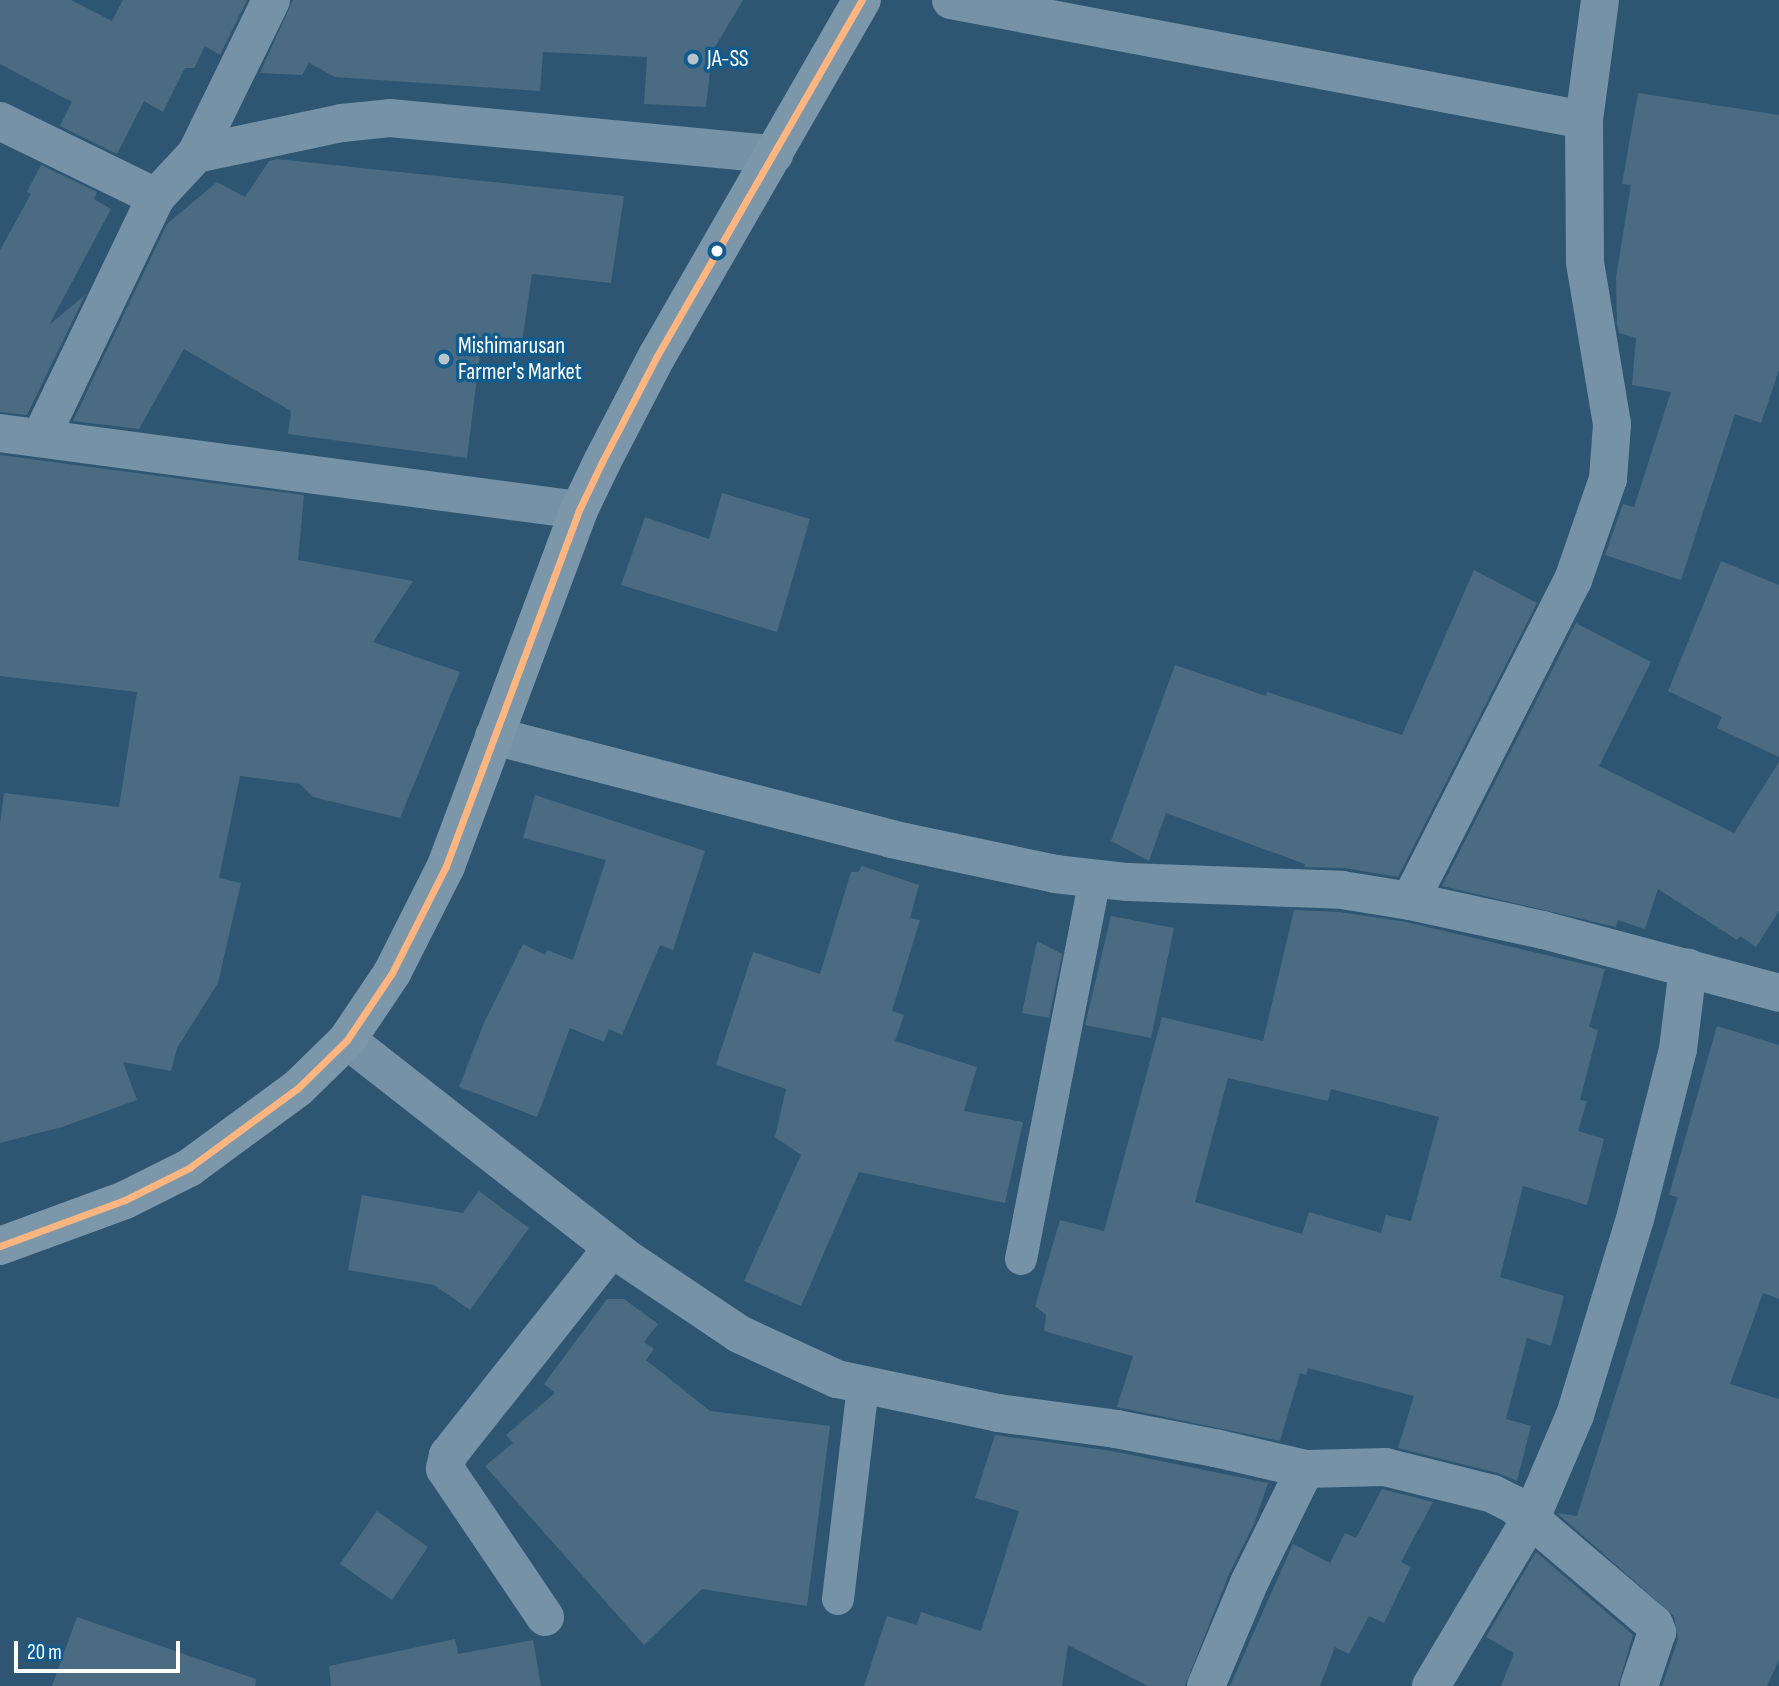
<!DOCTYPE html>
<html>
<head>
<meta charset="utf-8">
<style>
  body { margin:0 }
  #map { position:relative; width:1779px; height:1686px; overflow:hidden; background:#2e5672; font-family:"Sofia Sans Condensed",sans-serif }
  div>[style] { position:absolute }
  .building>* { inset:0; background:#4b6b82 }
  .service>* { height:32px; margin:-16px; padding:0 16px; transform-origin:16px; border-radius:16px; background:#7592a6 }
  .minor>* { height:38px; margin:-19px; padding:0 19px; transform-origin:19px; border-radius:19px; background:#7592a6 }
  .secondary>* { height:38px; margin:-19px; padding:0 19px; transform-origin:19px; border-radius:19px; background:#7d97aa }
  .bus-1>* { height:7px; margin:-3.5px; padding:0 3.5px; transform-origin:3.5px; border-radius:3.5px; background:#ffb580 }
  .dots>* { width:19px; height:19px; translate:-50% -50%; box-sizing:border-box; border:4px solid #115c8f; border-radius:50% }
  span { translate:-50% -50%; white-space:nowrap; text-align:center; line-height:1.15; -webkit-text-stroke:7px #115c8f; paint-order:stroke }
  .poi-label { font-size:23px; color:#fff }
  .left { translate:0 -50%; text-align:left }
  .scale { position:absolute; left:14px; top:1641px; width:166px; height:32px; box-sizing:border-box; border:4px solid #fff; border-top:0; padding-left:9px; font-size:21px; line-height:24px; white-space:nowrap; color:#fff; -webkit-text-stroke:5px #115c8f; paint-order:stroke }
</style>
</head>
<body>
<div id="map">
  <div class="building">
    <i style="clip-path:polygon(0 0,71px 0,112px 21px,123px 0,247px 0,220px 55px,205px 46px,194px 68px,185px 68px,163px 112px,144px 101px,117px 154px,60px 126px,72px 102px,0 64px)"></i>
    <i style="clip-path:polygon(293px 0,743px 0,712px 52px,706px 107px,644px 104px,647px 57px,543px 52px,540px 91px,335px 77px,309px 63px,302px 75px,260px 73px)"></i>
    <i style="clip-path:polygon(1638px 93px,1779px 115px,1779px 370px,1761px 423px,1735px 414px,1681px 580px,1605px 555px,1623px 504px,1634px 507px,1671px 392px,1632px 385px,1636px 338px,1619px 333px,1617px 324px,1616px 277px,1631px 185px,1622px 184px)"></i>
    <i style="clip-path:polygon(277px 159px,624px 196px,611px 283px,532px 274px,521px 349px,481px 346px,467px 458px,288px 434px,291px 411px,184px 349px,139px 429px,73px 421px,167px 224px,217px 182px,245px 197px,269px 161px)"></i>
    <i style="clip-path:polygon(41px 165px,97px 192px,94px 199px,111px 209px,49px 325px,85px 295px,27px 415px,0 412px,0 250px,31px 194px,27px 192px)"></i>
    <i style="clip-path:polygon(0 455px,304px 495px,298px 560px,413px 581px,373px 642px,460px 672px,400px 818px,313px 797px,300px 784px,240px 776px,219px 878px,241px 883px,218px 983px,177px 1048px,171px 1071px,123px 1062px,137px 1100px,62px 1127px,0 1143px,0 824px,4px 793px,119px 807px,137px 692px,0 676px)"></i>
    <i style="clip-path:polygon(722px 493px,810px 519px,777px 632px,621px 585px,645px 517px,709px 539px)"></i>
    <i style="clip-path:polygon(1721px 561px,1779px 585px,1779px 757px,1717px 728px,1722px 717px,1668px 691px)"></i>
    <i style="clip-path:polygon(1474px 570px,1537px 603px,1398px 877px,1345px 868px,1304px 867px,1305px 864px,1166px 813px,1149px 861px,1111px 841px,1175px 665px,1266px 696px,1267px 692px,1402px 735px)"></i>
    <i style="clip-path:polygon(1576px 623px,1651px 662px,1599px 766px,1734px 833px,1779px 762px,1779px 911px,1756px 947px,1740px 936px,1737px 940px,1658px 889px,1645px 929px,1618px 920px,1616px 927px,1442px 886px)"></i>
    <i style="clip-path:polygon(535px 795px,705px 851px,673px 950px,660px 945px,622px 1035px,609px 1029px,604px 1042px,570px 1028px,537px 1117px,459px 1087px,484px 1023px,523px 944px,545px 955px,547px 950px,573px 960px,606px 860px,523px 838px)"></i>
    <i style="clip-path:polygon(862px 866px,919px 885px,910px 918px,920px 920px,892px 1011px,904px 1015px,895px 1041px,977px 1067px,964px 1111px,1023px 1122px,1005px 1203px,859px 1172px,801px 1306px,744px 1281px,801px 1155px,775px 1137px,786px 1089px,716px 1065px,753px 952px,820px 974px,851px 872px,858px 872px)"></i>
    <i style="clip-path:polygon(evenodd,1294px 910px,1340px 912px,1406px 922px,1605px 969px,1589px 1027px,1598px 1030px,1580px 1100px,1587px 1101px,1578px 1131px,1604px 1139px,1587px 1205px,1523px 1186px,1500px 1277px,1564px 1296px,1551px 1346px,1527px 1338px,1506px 1419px,1531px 1426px,1517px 1481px,1498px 1473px,1398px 1448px,1414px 1396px,1308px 1368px,1306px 1375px,1300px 1373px,1280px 1441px,1117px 1407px,1133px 1356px,1044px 1331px,1046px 1315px,1035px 1306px,1060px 1220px,1104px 1231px,1162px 1017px,1263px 1041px,1294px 910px,1228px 1078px,1328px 1101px,1331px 1089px,1439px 1117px,1411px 1221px,1386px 1215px,1381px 1233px,1309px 1212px,1302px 1234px,1195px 1202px,1228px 1078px)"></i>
    <i style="clip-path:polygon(1111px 916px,1174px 928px,1151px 1038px,1085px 1025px)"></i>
    <i style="clip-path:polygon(1037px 941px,1062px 954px,1049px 1018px,1022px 1013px)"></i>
    <i style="clip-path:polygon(1717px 1026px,1779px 1045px,1779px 1299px,1763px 1293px,1730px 1384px,1779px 1399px,1779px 1660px,1767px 1686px,1662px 1686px,1678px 1639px,1674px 1616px,1557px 1513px,1577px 1516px,1678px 1197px,1669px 1195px)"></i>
    <i style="clip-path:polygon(479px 1191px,529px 1228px,470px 1310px,434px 1285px,348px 1270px,362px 1195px,463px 1213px)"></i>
    <i style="clip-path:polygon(607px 1299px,624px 1299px,658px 1324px,644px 1342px,654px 1349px,646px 1360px,710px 1411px,830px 1426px,807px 1606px,702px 1589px,644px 1645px,485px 1466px,513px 1443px,506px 1435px,555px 1393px,544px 1384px)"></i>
    <i style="clip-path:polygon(995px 1435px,1112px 1451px,1268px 1483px,1254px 1524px,1229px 1574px,1185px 1686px,1148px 1686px,1068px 1645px,1062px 1686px,864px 1686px,887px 1616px,917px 1625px,921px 1612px,981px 1631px,1019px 1511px,975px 1498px)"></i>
    <i style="clip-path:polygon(1382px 1489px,1433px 1502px,1401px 1562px,1411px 1567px,1384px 1623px,1369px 1616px,1349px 1654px,1335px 1647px,1320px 1686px,1230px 1686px,1293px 1544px,1330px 1563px,1345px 1533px,1356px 1538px)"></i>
    <i style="clip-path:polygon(377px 1511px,428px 1547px,392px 1600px,340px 1564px)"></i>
    <i style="clip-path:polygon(1536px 1552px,1633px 1635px,1618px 1686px,1501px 1686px,1514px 1653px,1486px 1637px)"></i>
    <i style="clip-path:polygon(77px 1617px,256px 1679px,255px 1686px,52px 1686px)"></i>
    <i style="clip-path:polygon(455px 1639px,458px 1654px,533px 1640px,541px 1686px,331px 1686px,329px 1666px)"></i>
  </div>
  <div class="service">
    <i style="left:1021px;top:1259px;width:387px;rotate:-79deg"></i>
    <i style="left:838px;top:1599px;width:215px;rotate:-83.3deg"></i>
  </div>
  <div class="minor">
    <i style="left:951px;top:0;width:644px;rotate:10.73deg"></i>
    <i style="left:0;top:121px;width:174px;rotate:26deg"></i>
    <i style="left:196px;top:154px;width:149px;rotate:-12deg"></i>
    <i style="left:342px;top:123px;width:48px;rotate:-5.9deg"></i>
    <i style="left:390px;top:118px;width:386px;rotate:5.4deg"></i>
    <i style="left:0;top:433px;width:584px;rotate:7.58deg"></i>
    <i style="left:41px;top:437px;width:266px;rotate:-64.4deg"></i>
    <i style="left:156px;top:197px;width:59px;rotate:-47.1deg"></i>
    <i style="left:196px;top:154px;width:171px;rotate:-64deg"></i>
    <i style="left:494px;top:736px;width:410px;rotate:14.5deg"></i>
    <i style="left:891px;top:839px;width:168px;rotate:12deg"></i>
    <i style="left:1055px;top:874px;width:73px;rotate:6.3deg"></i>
    <i style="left:1128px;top:882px;width:214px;rotate:2.1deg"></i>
    <i style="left:1342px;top:890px;width:69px;rotate:9.2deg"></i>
    <i style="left:1410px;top:901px;width:136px;rotate:12.3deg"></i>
    <i style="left:1543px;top:930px;width:244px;rotate:14.9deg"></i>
    <i style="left:1410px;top:901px;width:360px;rotate:-63.1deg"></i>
    <i style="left:1573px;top:580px;width:107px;rotate:-70.9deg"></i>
    <i style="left:1608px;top:479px;width:55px;rotate:-85.8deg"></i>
    <i style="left:1612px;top:424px;width:164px;rotate:-99.5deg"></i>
    <i style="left:1585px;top:262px;width:142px;rotate:-90.4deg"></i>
    <i style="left:1584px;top:120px;width:121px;rotate:-82.4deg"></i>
    <i style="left:347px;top:1040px;width:350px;rotate:38deg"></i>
    <i style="left:623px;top:1256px;width:140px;rotate:33.9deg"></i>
    <i style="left:739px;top:1334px;width:108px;rotate:24.7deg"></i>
    <i style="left:837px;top:1379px;width:165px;rotate:11.9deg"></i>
    <i style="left:998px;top:1413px;width:119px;rotate:7.7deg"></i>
    <i style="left:1116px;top:1429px;width:101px;rotate:10.9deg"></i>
    <i style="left:1215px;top:1448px;width:92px;rotate:13.1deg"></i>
    <i style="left:1305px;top:1469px;width:80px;rotate:-1.4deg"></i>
    <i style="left:1385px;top:1467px;width:111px;rotate:14deg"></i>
    <i style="left:1493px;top:1494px;width:22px;rotate:27deg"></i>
    <i style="left:1513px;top:1504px;width:185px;rotate:40.4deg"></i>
    <i style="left:1654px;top:1624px;width:9px;rotate:69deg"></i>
    <i style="left:1657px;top:1632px;width:57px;rotate:108.4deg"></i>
    <i style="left:545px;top:1617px;width:179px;rotate:-124deg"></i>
    <i style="left:445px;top:1469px;width:14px;rotate:-78deg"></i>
    <i style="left:448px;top:1455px;width:265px;rotate:-51.6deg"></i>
    <i style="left:1206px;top:1686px;width:112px;rotate:-67.3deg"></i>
    <i style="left:1249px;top:1583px;width:127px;rotate:-63.8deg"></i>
    <i style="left:1431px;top:1686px;width:196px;rotate:-59.2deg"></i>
    <i style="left:1531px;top:1518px;width:112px;rotate:-66.9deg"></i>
    <i style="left:1575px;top:1415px;width:205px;rotate:-73deg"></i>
    <i style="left:1635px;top:1219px;width:175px;rotate:-75.8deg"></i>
    <i style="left:1678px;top:1049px;width:82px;rotate:-83deg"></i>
  </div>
  <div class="secondary">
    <i style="left:0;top:1246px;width:133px;rotate:-20.2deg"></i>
    <i style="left:125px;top:1200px;width:72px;rotate:-26.6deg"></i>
    <i style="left:189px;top:1168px;width:135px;rotate:-36.3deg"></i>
    <i style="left:298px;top:1088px;width:69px;rotate:-44.4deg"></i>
    <i style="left:347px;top:1040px;width:81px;rotate:-56.1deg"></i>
    <i style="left:392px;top:973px;width:120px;rotate:-63.2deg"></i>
    <i style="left:446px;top:866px;width:380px;rotate:-69.5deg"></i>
    <i style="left:579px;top:510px;width:53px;rotate:-64.4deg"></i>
    <i style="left:602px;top:462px;width:119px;rotate:-62.6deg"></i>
    <i style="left:657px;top:356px;width:411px;rotate:-60.1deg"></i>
  </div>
  <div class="bus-1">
    <i style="left:0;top:1246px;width:133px;rotate:-20.2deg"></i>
    <i style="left:125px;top:1200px;width:72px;rotate:-26.6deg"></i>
    <i style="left:189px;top:1168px;width:135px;rotate:-36.3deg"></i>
    <i style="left:298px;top:1088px;width:69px;rotate:-44.4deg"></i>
    <i style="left:347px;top:1040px;width:81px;rotate:-56.1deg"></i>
    <i style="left:392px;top:973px;width:120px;rotate:-63.2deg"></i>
    <i style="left:446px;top:866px;width:380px;rotate:-69.5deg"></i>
    <i style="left:579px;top:510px;width:53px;rotate:-64.4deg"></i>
    <i style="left:602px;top:462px;width:119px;rotate:-62.6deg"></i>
    <i style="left:657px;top:356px;width:411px;rotate:-60.1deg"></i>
  </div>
  <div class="dots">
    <i style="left:693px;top:59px;background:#b6c4ce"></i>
    <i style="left:717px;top:251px;background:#fff"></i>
    <i style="left:444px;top:359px;background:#b6c4ce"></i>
  </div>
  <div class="poi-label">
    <span class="left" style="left:707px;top:59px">JA-SS</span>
    <span class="left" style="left:458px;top:359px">Mishimarusan<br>Farmer's Market</span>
  </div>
  <div class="scale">20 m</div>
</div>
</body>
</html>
